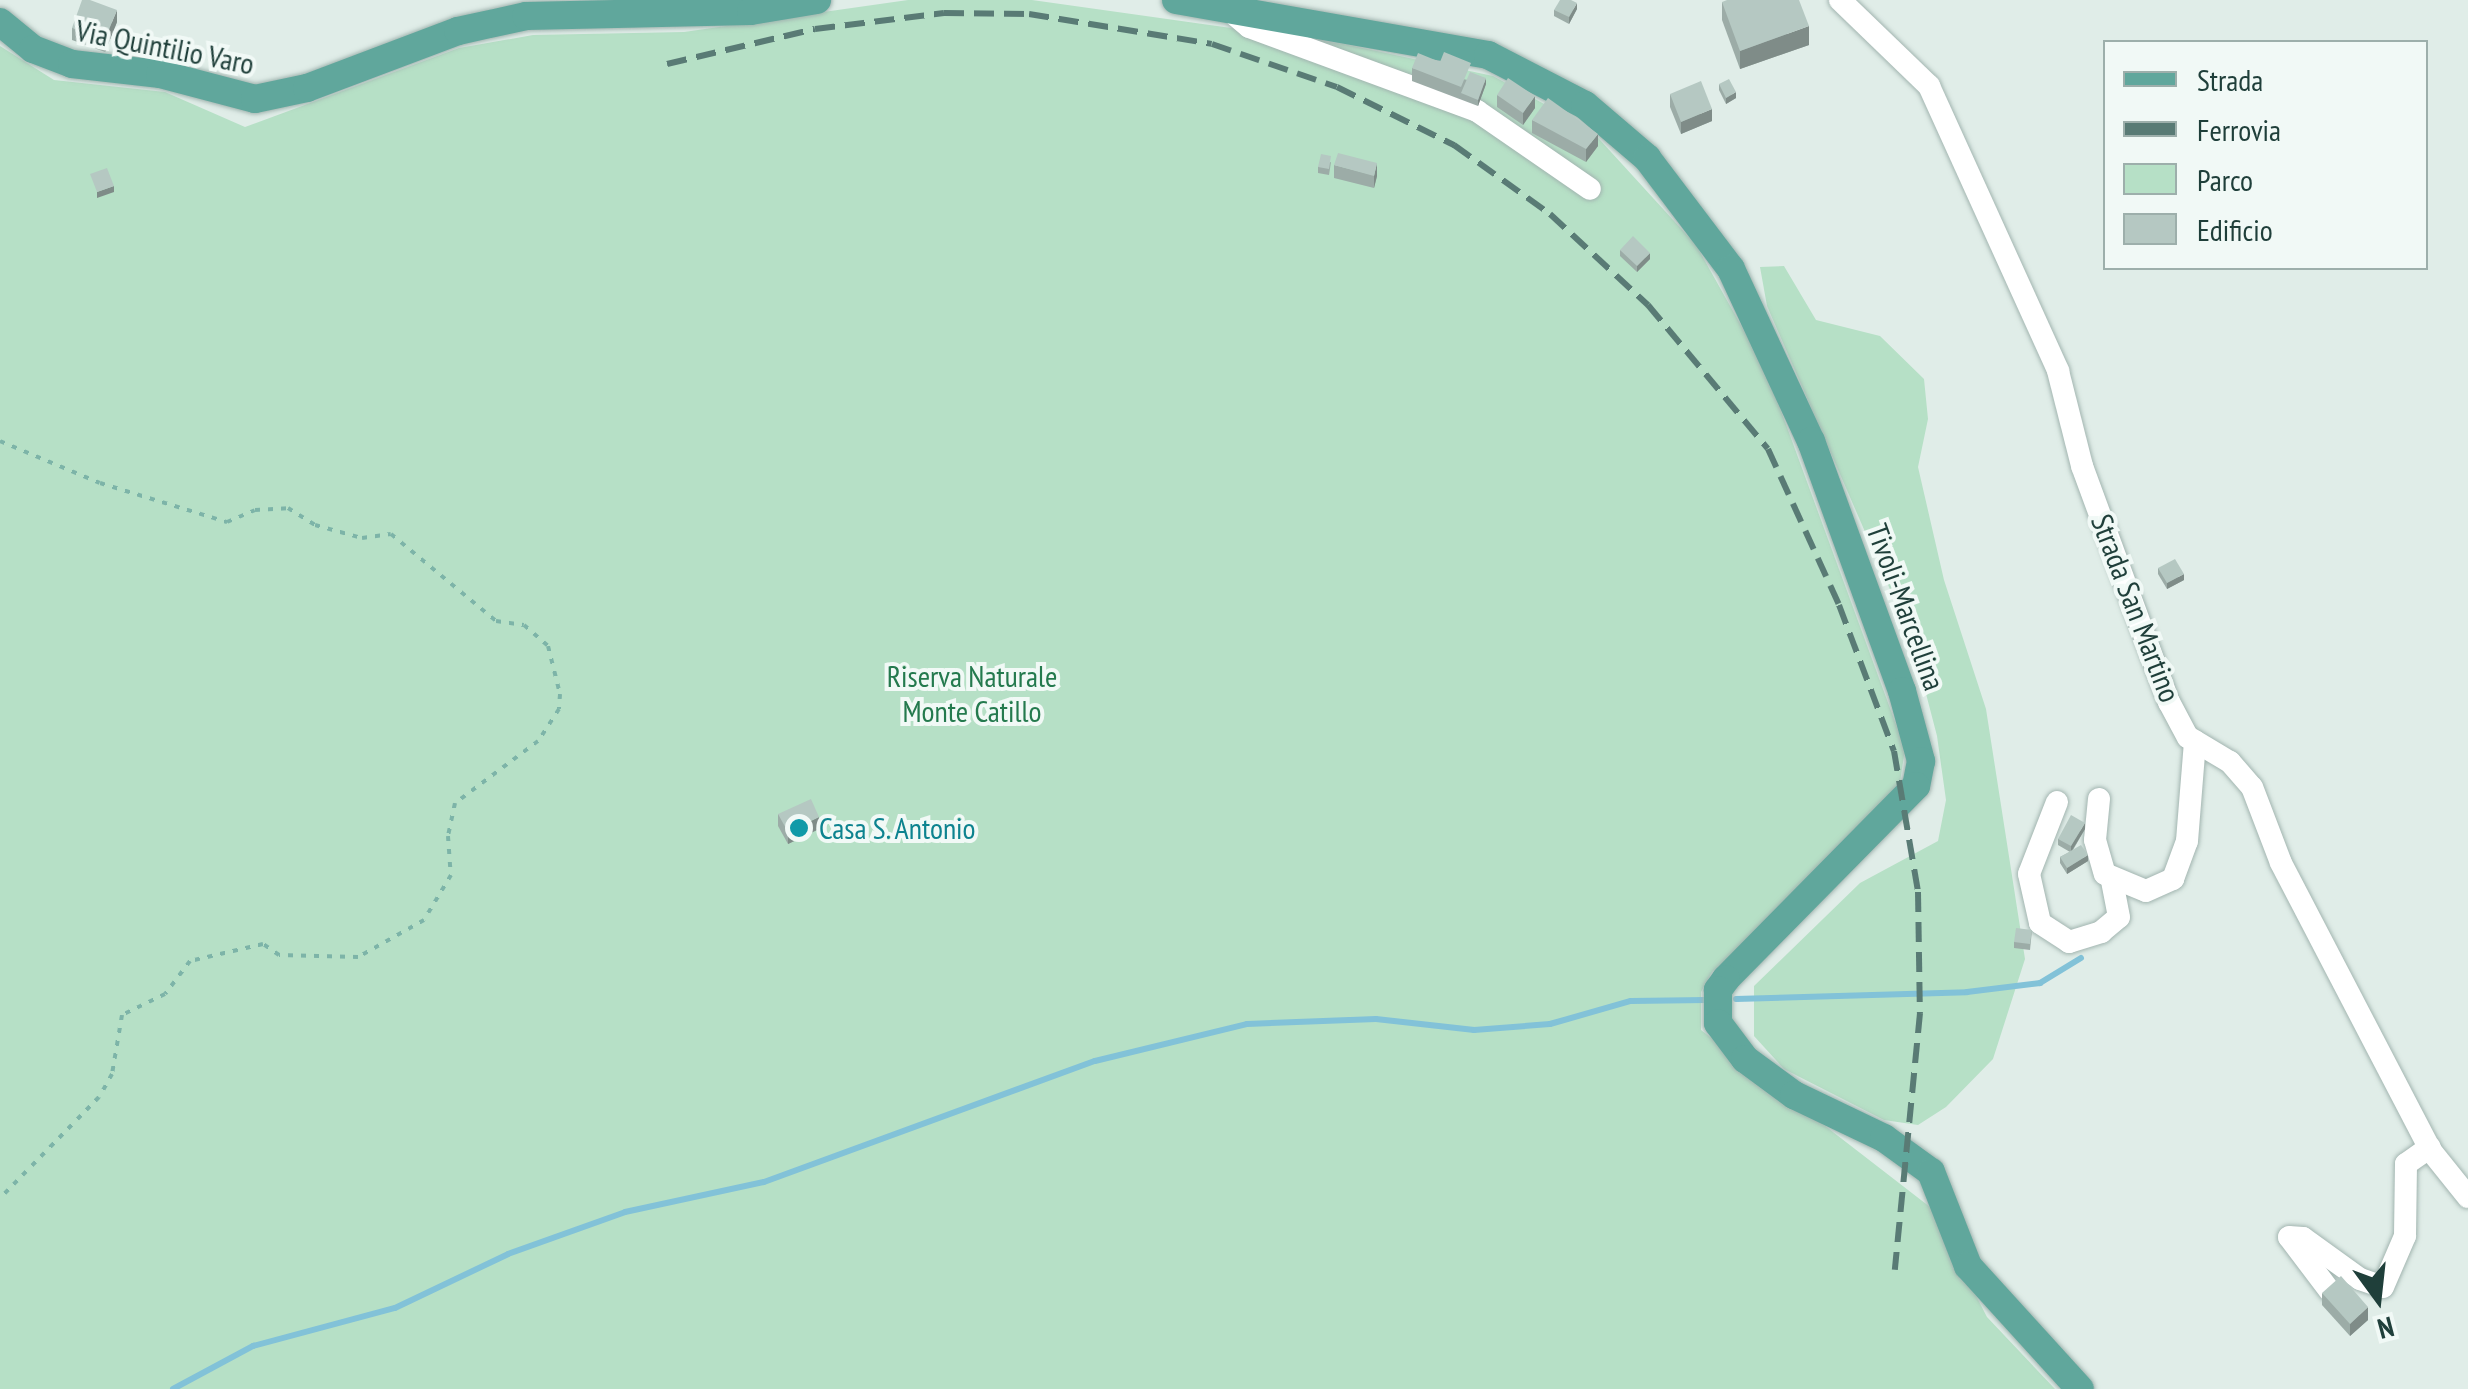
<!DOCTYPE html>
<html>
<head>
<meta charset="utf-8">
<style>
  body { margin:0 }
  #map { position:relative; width:2468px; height:1389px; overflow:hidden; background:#e0ede8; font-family:"PT Sans Narrow",sans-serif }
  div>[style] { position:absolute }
  .green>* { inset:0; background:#b6e0c6 }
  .stream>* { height:6px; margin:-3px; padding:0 3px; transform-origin:3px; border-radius:3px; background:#82c2d8 }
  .path>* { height:4px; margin-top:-2px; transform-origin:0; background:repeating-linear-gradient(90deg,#7db4a8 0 5px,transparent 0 13px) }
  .roads { filter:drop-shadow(0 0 2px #a2b5b0) drop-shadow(0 0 2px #a2b5b0) }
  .minor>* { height:22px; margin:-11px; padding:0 11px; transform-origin:11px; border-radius:11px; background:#fff }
  .major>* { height:28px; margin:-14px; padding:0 14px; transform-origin:14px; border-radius:14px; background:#60a79c }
  .rail>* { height:6px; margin-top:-3px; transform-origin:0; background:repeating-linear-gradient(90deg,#597b75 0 20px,transparent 0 30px) }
  .wall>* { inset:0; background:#9caca7 }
  .shaded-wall>* { inset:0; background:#7f8c88 }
  .building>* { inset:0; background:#b5c8c2 }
  .dots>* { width:28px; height:28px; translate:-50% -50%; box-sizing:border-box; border:5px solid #f1f9f6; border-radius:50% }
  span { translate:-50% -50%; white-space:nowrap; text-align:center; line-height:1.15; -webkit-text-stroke:8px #f1f9f6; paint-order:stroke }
  .street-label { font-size:30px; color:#1f3f3a }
  .park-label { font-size:30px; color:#247a4e }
  .culture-label { font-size:30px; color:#0d838f }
  .left { translate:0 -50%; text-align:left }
  .legend { position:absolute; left:2103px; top:40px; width:325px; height:230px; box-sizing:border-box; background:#f1f9f6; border:2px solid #9dafab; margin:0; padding:12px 18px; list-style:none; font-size:30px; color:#1f3f3a }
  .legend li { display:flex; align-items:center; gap:20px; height:50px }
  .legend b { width:50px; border:2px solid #9dafab }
  .north { position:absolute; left:2328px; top:1249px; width:100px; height:100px; -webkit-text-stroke:8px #f1f9f6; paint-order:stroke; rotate:165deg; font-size:28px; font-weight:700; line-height:40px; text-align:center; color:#1f3f3a }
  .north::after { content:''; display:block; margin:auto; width:35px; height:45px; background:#1f3f3a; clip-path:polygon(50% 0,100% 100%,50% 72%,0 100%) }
</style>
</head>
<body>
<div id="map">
  <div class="green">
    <i style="clip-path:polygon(908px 0,1032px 0,1344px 44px,1493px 76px,1590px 129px,1696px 245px,1766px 370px,1905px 749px,1900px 782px,1788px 904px,1712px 972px,1701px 992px,1701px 1030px,1930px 1207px,1987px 1317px,2055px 1389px,0 1389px,0 46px,54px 80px,165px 92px,245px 127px,459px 48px,533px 35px,684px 32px)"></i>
    <i style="clip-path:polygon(1784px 266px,1816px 320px,1880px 336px,1924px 379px,1928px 419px,1918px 467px,1944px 580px,1986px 709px,2025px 959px,1993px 1059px,1946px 1107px,1918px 1125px,1884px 1120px,1784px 1069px,1754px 1036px,1754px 986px,1860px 883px,1938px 841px,1946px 800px,1937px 736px,1912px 640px,1767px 306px,1760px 267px)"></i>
  </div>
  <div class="stream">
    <i style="left:1736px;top:999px;width:231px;rotate:-1.7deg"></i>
    <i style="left:1967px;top:992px;width:74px;rotate:-7deg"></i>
    <i style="left:2040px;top:983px;width:48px;rotate:-31.4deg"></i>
    <i style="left:173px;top:1389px;width:91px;rotate:-28.3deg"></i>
    <i style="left:253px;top:1346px;width:147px;rotate:-15deg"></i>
    <i style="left:395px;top:1308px;width:125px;rotate:-25.5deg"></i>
    <i style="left:508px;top:1254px;width:124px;rotate:-19.7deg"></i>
    <i style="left:625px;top:1212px;width:142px;rotate:-12.2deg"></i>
    <i style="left:764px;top:1182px;width:352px;rotate:-20.1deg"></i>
    <i style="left:1095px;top:1061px;width:156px;rotate:-13.7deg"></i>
    <i style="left:1247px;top:1024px;width:129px;rotate:-2.2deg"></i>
    <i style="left:1376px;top:1019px;width:99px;rotate:6.4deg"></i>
    <i style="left:1474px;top:1030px;width:76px;rotate:-4.5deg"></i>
    <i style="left:1550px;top:1024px;width:84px;rotate:-15.9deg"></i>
    <i style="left:1631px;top:1001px;width:75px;rotate:-0.8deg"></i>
  </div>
  <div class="path">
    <i style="left:0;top:441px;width:108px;rotate:22.8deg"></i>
    <i style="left:100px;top:483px;width:133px;rotate:17.1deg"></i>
    <i style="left:227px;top:522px;width:30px;rotate:-23deg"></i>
    <i style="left:255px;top:510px;width:33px;rotate:-3deg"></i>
    <i style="left:288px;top:508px;width:32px;rotate:32deg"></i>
    <i style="left:315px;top:525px;width:49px;rotate:15.5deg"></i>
    <i style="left:362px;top:538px;width:29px;rotate:-8deg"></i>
    <i style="left:391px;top:534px;width:136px;rotate:39.6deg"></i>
    <i style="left:496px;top:621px;width:28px;rotate:8deg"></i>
    <i style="left:524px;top:625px;width:32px;rotate:41deg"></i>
    <i style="left:548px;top:646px;width:49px;rotate:76deg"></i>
    <i style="left:560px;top:694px;width:15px;rotate:94deg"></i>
    <i style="left:559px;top:709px;width:38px;rotate:123deg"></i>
    <i style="left:538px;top:741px;width:104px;rotate:143.2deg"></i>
    <i style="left:455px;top:803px;width:34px;rotate:102deg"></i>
    <i style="left:448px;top:836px;width:39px;rotate:86deg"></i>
    <i style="left:451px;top:875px;width:52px;rotate:121deg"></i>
    <i style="left:424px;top:920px;width:76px;rotate:150.7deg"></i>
    <i style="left:358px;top:957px;width:79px;rotate:-178.5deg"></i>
    <i style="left:279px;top:955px;width:19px;rotate:-145deg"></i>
    <i style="left:263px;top:944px;width:75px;rotate:166.9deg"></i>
    <i style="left:190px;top:961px;width:41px;rotate:127.1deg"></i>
    <i style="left:165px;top:994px;width:48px;rotate:154deg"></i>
    <i style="left:122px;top:1015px;width:60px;rotate:99.6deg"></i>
    <i style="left:112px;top:1074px;width:26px;rotate:119deg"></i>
    <i style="left:99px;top:1097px;width:141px;rotate:134.4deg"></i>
  </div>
  <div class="roads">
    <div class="minor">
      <i style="left:1840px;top:0;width:124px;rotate:44deg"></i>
      <i style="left:1929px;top:86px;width:313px;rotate:65.6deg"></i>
      <i style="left:2058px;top:371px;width:98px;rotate:75.8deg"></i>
      <i style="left:2082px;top:466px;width:252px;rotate:69.8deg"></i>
      <i style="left:2169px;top:702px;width:40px;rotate:62deg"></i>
      <i style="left:2188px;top:737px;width:49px;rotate:30.8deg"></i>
      <i style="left:2230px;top:762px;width:33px;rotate:49deg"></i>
      <i style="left:2252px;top:787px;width:81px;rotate:69.1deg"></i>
      <i style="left:2281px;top:863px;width:325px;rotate:62.5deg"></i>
      <i style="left:2431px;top:1151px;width:59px;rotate:51.2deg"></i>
      <i style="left:1229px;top:10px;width:26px;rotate:40deg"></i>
      <i style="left:1249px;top:27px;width:243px;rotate:20.2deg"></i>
      <i style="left:1477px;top:111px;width:137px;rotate:34.6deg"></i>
      <i style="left:2099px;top:799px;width:41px;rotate:95.6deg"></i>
      <i style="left:2095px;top:840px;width:35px;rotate:74deg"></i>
      <i style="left:2105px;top:874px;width:44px;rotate:22.5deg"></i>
      <i style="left:2146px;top:891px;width:30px;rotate:-24deg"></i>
      <i style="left:2173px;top:879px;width:40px;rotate:-69.8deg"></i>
      <i style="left:2187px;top:841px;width:100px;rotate:-85.4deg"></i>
      <i style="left:2057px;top:802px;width:77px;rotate:111.3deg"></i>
      <i style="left:2029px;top:874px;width:50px;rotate:77.3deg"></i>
      <i style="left:2040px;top:923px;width:35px;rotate:33deg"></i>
      <i style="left:2069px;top:942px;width:34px;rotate:-17deg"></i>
      <i style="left:2101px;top:932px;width:23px;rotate:-40deg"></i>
      <i style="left:2119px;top:917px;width:36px;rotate:-101deg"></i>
      <i style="left:2329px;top:1290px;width:66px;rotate:-127deg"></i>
      <i style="left:2289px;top:1237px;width:14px;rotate:4deg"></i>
      <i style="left:2303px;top:1238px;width:70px;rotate:35.7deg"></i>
      <i style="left:2360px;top:1279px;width:24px;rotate:19deg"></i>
      <i style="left:2383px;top:1287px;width:56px;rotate:-66.7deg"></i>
      <i style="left:2405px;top:1236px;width:72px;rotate:-89.2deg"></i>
      <i style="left:2406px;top:1164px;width:29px;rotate:-35deg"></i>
    </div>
    <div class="major">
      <i style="left:1176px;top:0;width:317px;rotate:10deg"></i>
      <i style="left:1488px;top:55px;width:109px;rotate:27.3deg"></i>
      <i style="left:1585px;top:105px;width:82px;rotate:40.5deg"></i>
      <i style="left:1647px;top:158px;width:139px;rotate:52.9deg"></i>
      <i style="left:1731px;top:269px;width:190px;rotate:65.1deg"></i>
      <i style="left:1811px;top:441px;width:266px;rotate:70deg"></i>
      <i style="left:1902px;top:691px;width:73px;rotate:74.8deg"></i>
      <i style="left:1921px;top:761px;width:25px;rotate:101deg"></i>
      <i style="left:1916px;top:786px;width:271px;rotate:134.6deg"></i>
      <i style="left:1726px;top:979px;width:14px;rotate:126deg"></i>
      <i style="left:1718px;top:990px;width:33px;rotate:90deg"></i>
      <i style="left:1718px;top:1023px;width:45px;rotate:53.1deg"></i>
      <i style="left:1745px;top:1059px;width:61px;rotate:36.3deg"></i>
      <i style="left:1794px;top:1095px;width:100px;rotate:25.5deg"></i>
      <i style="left:1884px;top:1138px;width:58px;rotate:35.9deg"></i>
      <i style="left:1931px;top:1172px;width:101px;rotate:68.5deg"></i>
      <i style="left:1968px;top:1266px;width:166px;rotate:47.7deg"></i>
      <i style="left:0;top:22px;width:43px;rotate:39.3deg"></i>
      <i style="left:33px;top:49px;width:42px;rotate:21deg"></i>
      <i style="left:72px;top:64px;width:89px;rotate:6.5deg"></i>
      <i style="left:160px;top:74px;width:98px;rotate:14.7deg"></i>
      <i style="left:255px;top:99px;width:53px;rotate:-11.9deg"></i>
      <i style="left:307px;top:88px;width:161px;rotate:-20.7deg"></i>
      <i style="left:458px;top:31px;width:70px;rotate:-12.4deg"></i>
      <i style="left:526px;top:16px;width:225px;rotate:-1.3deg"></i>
      <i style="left:751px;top:11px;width:67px;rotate:-9.5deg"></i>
    </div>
  </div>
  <div class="rail">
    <i style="left:667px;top:64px;width:152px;rotate:-13.3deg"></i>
    <i style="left:815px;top:29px;width:130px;rotate:-7.1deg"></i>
    <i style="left:944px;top:13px;width:85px;rotate:0.7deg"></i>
    <i style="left:1029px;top:14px;width:185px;rotate:9.3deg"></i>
    <i style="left:1212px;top:44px;width:132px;rotate:19deg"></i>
    <i style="left:1337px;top:87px;width:131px;rotate:26.4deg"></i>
    <i style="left:1454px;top:145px;width:118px;rotate:35.7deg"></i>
    <i style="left:1550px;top:214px;width:134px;rotate:42.9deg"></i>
    <i style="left:1648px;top:305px;width:187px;rotate:50.2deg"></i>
    <i style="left:1768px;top:449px;width:171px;rotate:65.5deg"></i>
    <i style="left:1839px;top:605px;width:156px;rotate:69.4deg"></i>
    <i style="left:1894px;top:751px;width:143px;rotate:80.3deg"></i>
    <i style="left:1918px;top:892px;width:121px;rotate:89.1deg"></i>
    <i style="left:1920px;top:1013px;width:258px;rotate:95.6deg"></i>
  </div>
  <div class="wall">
    <i style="clip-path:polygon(1722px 2px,1809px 45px,1740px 69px,1722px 20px)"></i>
    <i style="clip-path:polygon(1577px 9px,1569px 24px,1554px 16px,1554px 10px)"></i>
    <i style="clip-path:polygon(117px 22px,105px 52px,72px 40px,72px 28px)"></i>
    <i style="clip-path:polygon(1412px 68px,1486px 84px,1478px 106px,1412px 81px)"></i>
    <i style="clip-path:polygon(1719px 84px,1736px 98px,1726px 104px,1719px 90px)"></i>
    <i style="clip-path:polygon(1670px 94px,1712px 121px,1681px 134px,1670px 107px)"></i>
    <i style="clip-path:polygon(1497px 95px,1535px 108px,1523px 125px,1497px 107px)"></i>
    <i style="clip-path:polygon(1532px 120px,1598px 146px,1586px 162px,1532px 133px)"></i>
    <i style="clip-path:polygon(1331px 162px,1329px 175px,1318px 173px,1318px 167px)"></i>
    <i style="clip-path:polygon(1334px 165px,1377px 176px,1374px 188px,1334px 178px)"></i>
    <i style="clip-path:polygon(1620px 250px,1650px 259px,1637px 272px,1620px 256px)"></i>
    <i style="clip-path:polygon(2158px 568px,2184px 580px,2167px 589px,2158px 574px)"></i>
    <i style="clip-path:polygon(778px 814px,819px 829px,788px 844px,778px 826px)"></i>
    <i style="clip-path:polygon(2085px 829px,2073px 850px,2088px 861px,2067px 874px,2060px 863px,2060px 857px,2070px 852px,2058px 845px,2058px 839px)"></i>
    <i style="clip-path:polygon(2032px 930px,2030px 950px,2014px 948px,2014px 942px)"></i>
    <i style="clip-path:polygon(2322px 1293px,2368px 1320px,2350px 1336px,2322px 1305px)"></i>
  </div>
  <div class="shaded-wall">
    <i style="clip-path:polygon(1577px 3px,1577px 9px,1569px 24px,1569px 17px)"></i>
    <i style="clip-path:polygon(117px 10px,117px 22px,105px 52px,105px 39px)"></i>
    <i style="clip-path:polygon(1809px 26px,1809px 45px,1740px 69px,1740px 51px)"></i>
    <i style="clip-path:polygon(1486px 78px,1486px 84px,1478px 106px,1478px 100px)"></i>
    <i style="clip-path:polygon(1736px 92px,1736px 98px,1726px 104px,1726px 98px)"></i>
    <i style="clip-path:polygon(1535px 96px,1535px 108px,1523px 125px,1523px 113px)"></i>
    <i style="clip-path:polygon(1712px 109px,1712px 121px,1681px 134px,1681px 122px)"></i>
    <i style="clip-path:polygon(1598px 134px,1598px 146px,1586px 162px,1586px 149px)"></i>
    <i style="clip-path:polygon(1377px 163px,1377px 176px,1374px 188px,1374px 176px)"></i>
    <i style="clip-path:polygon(114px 186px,114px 192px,97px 198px,97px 192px)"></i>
    <i style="clip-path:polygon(1650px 253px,1650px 259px,1637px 272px,1637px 266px)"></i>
    <i style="clip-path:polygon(2184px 574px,2184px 580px,2167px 589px,2167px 583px)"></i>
    <i style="clip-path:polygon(819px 817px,819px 829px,788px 844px,788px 832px)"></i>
    <i style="clip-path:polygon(2085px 823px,2085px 829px,2071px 852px,2071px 846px)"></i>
    <i style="clip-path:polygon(2088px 855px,2088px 861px,2067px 874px,2067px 868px)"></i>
    <i style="clip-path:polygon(2368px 1307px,2368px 1320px,2350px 1336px,2350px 1324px)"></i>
  </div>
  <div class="building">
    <i style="clip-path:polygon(82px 0,90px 0,117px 10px,105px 39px,72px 28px)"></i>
    <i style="clip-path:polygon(1560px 0,1571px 0,1577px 3px,1569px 17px,1554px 10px)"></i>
    <i style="clip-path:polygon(1727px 0,1799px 0,1809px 26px,1740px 51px,1722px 2px)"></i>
    <i style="clip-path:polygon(1444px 52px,1471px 63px,1461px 87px,1412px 68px,1418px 53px,1440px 62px)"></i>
    <i style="clip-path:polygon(1470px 72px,1486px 78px,1478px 100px,1461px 93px)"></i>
    <i style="clip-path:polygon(1508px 78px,1535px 96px,1523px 113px,1497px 95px)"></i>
    <i style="clip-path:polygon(1729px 79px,1736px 92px,1726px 98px,1719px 84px)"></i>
    <i style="clip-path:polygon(1701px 81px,1712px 109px,1681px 122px,1670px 94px)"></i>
    <i style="clip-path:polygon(1548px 98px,1598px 134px,1586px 149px,1532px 120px)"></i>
    <i style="clip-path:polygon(1338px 153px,1377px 163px,1374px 176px,1334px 165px)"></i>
    <i style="clip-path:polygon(1321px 154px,1331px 156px,1329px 169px,1318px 167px)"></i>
    <i style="clip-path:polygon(107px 168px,114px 186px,97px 192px,90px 174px)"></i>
    <i style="clip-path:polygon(1633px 236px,1650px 253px,1637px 266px,1620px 250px)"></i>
    <i style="clip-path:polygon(2175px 559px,2184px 574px,2167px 583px,2158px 568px)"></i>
    <i style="clip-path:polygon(811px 799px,819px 817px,788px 832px,778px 814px)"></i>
    <i style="clip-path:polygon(2071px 815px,2085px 823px,2071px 846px,2058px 839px)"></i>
    <i style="clip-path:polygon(2081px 845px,2088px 855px,2067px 868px,2060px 857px)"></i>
    <i style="clip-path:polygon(2016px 928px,2032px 930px,2030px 944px,2014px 942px)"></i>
    <i style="clip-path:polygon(2341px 1276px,2368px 1307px,2350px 1324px,2322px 1293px)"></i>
  </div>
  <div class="dots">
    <i style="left:799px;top:828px;background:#0f9aa8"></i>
  </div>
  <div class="street-label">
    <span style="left:165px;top:47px;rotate:11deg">Via Quintilio Varo</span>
    <span style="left:1906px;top:607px;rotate:70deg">Tivoli-Marcellina</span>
    <span style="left:2136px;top:608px;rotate:69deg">Strada San Martino</span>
  </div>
  <div class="park-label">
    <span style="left:972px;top:693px">Riserva Naturale<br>Monte Catillo</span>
  </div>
  <div class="culture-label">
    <span class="left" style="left:819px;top:828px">Casa S. Antonio</span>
  </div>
  <ul class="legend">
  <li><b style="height:12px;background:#60a79c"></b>Strada</li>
  <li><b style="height:12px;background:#597b75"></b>Ferrovia</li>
  <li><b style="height:28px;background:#b6e0c6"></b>Parco</li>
  <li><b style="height:28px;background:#b5c8c2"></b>Edificio</li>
  </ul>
  <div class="north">N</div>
</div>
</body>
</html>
